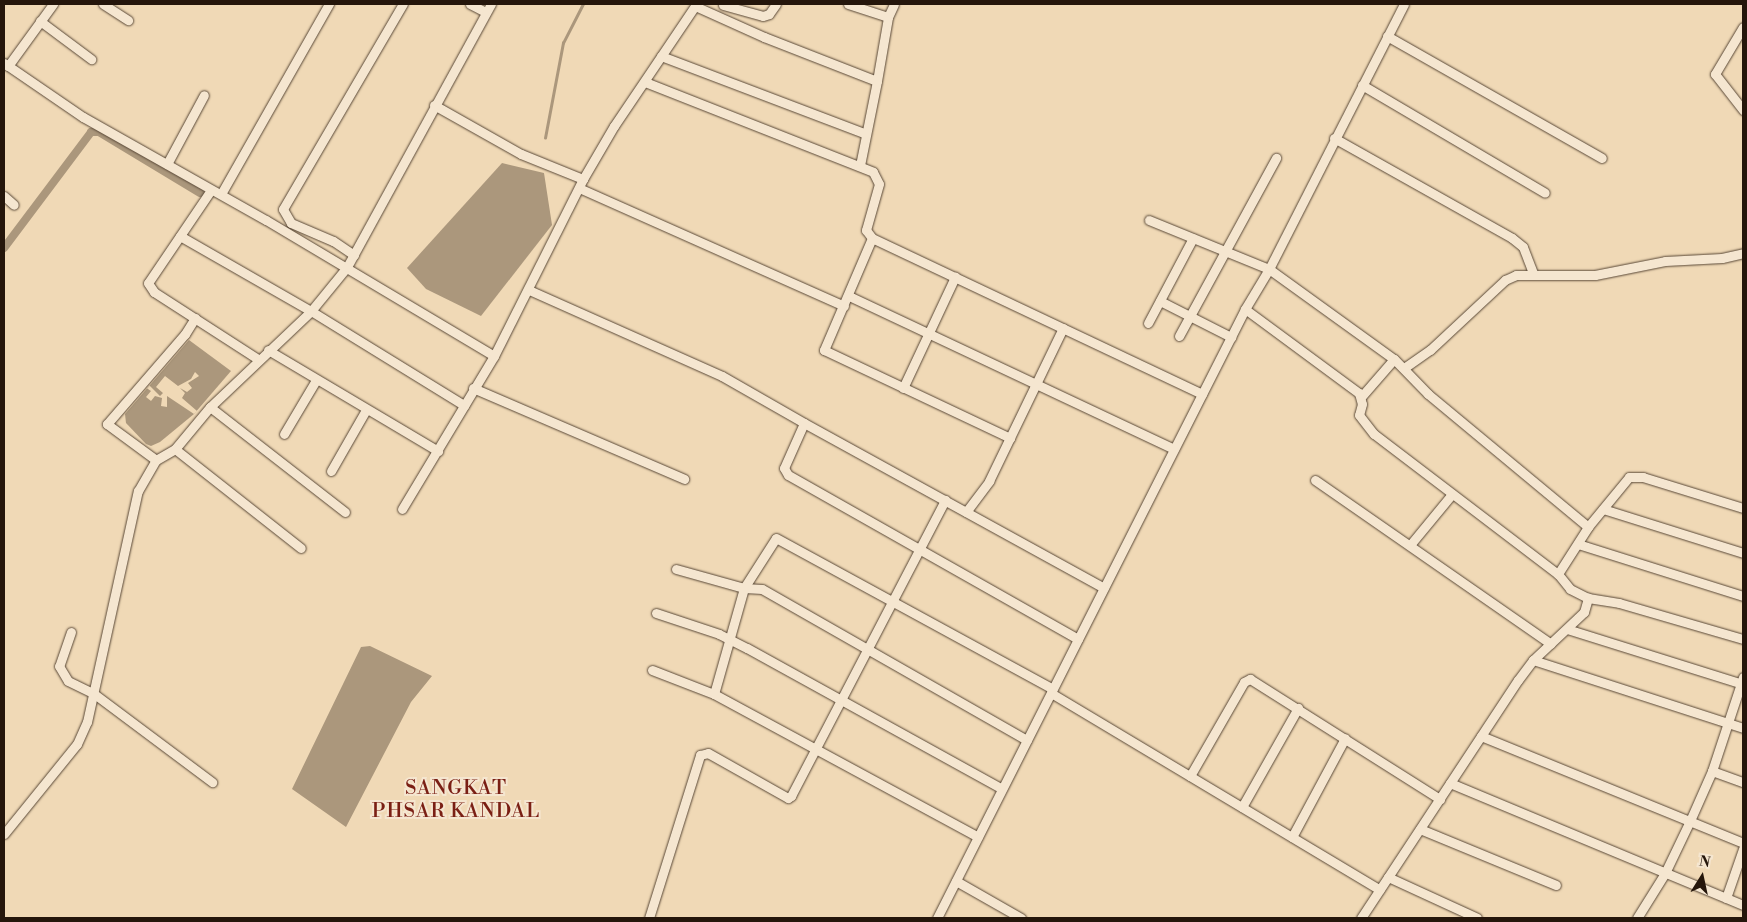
<!DOCTYPE html>
<html>
<head>
<meta charset="utf-8">
<style>
  body { margin:0 }
  #map { position:relative; width:1747px; height:922px; overflow:hidden; background:#f0d9b6; font-family:"Libre Bodoni",serif }
  div>[style] { position:absolute }
  .water>* { inset:0; background:#ab977c }
  .pier>* { inset:0; background:#f0d9b6 }
  .stream>* { height:2.5px; margin:-1.25px; padding:0 1.25px; transform-origin:1.25px; border-radius:1.25px; background:#ab977c }
  .canal>* { height:8px; margin:-4px; padding:0 4px; transform-origin:4px; border-radius:4px; background:#ab977c }
  .roads { filter:drop-shadow(0 0 1px #584736) drop-shadow(0 0 1px #584736) }
  .minor>* { height:9px; margin:-4.5px; padding:0 4.5px; transform-origin:4.5px; border-radius:4.5px; background:#f5e6d0 }
  span { translate:-50% -50%; white-space:nowrap; text-align:center; line-height:1.15; -webkit-text-stroke:4px #f5e6d0; paint-order:stroke }
  .quarter-label { font-size:20px; color:#7a1f14; letter-spacing:1px }
  .frame { position:absolute; inset:0; border:5px solid #25160b; pointer-events:none }
  .north { position:absolute; left:1677px; top:852px; width:50px; height:50px; -webkit-text-stroke:4px #f5e6d0; paint-order:stroke; rotate:10deg; font-size:14px; font-weight:700; line-height:20px; text-align:center; color:#25160b }
  .north::after { content:''; display:block; margin:auto; width:18px; height:22px; background:#25160b; clip-path:polygon(50% 0,100% 100%,50% 72%,0 100%) }
</style>
</head>
<body>
<div id="map">
  <div class="water">
    <i style="clip-path:polygon(502px 163px,544px 173px,552px 225px,481px 316px,426px 289px,407px 268px)"></i>
    <i style="clip-path:polygon(189px 340px,231px 371px,194px 414px,160px 442px,151px 446px,146px 444px,126px 423px,125px 414px)"></i>
    <i style="clip-path:polygon(370px 646px,432px 676px,411px 702px,346px 827px,292px 789px,361px 647px)"></i>
  </div>
  <div class="pier">
    <i style="clip-path:polygon(195px 372px,199px 376px,188px 383px,192px 388px,187px 392px,180px 388px,185px 393px,182px 398px,197px 411px,194px 414px,167px 396px,167px 407px,161px 406px,162px 398px,155px 396px,151px 401px,146px 397px,151px 391px,145px 387px,148px 384px,160px 396px,163px 393px,156px 387px,165px 376px,178px 386px,191px 379px)"></i>
  </div>
  <div class="stream">
    <i style="left:545px;top:138px;width:97px;rotate:-79.3deg"></i>
    <i style="left:563px;top:43px;width:44px;rotate:-62.9deg"></i>
  </div>
  <div class="canal">
    <i style="left:4px;top:248px;width:145px;rotate:-53.1deg"></i>
    <i style="left:91px;top:132px;width:8px"></i>
    <i style="left:99px;top:132px;width:118px;rotate:31.1deg"></i>
  </div>
  <div class="roads">
    <div class="minor">
      <i style="left:103px;top:4px;width:30px;rotate:33deg"></i>
      <i style="left:470px;top:4px;width:18px;rotate:27deg"></i>
      <i style="left:697px;top:4px;width:3px;rotate:135deg"></i>
      <i style="left:695px;top:6px;width:76px;rotate:24.2deg"></i>
      <i style="left:764px;top:37px;width:121px;rotate:21.3deg"></i>
      <i style="left:877px;top:81px;width:86px;rotate:101.4deg"></i>
      <i style="left:848px;top:4px;width:42px;rotate:18deg"></i>
      <i style="left:723px;top:5px;width:41px;rotate:15.4deg"></i>
      <i style="left:763px;top:16px;width:6px;rotate:-18deg"></i>
      <i style="left:769px;top:14px;width:12px;rotate:-55deg"></i>
      <i style="left:40px;top:21px;width:64px;rotate:36.7deg"></i>
      <i style="left:1743px;top:27px;width:55px;rotate:120.8deg"></i>
      <i style="left:1715px;top:74px;width:46px;rotate:52.1deg"></i>
      <i style="left:1387px;top:36px;width:247px;rotate:29.6deg"></i>
      <i style="left:661px;top:56px;width:219px;rotate:20.8deg"></i>
      <i style="left:4px;top:63px;width:96px;rotate:34.4deg"></i>
      <i style="left:83px;top:117px;width:210px;rotate:29.4deg"></i>
      <i style="left:266px;top:220px;width:265px;rotate:30.8deg"></i>
      <i style="left:8px;top:66px;width:77px;rotate:-54deg"></i>
      <i style="left:877px;top:81px;width:65px;rotate:-80.2deg"></i>
      <i style="left:888px;top:17px;width:14px;rotate:-65deg"></i>
      <i style="left:645px;top:82px;width:245px;rotate:21.5deg"></i>
      <i style="left:873px;top:172px;width:13px;rotate:63deg"></i>
      <i style="left:879px;top:184px;width:48px;rotate:105.8deg"></i>
      <i style="left:866px;top:230px;width:10px;rotate:53deg"></i>
      <i style="left:872px;top:238px;width:365px;rotate:25.3deg"></i>
      <i style="left:1362px;top:85px;width:212px;rotate:30.5deg"></i>
      <i style="left:434px;top:105px;width:100px;rotate:29.4deg"></i>
      <i style="left:521px;top:154px;width:67px;rotate:22deg"></i>
      <i style="left:1334px;top:138px;width:204px;rotate:29.3deg"></i>
      <i style="left:1512px;top:238px;width:14px;rotate:39deg"></i>
      <i style="left:1523px;top:247px;width:28px;rotate:69deg"></i>
      <i style="left:167px;top:164px;width:78px;rotate:-61.8deg"></i>
      <i style="left:579px;top:188px;width:290px;rotate:24deg"></i>
      <i style="left:211px;top:190px;width:112px;rotate:124.1deg"></i>
      <i style="left:148px;top:283px;width:11px;rotate:56deg"></i>
      <i style="left:154px;top:292px;width:124px;rotate:32.8deg"></i>
      <i style="left:221px;top:194px;width:219px;rotate:-60.4deg"></i>
      <i style="left:4px;top:196px;width:13px;rotate:42deg"></i>
      <i style="left:1149px;top:220px;width:130px;rotate:22.2deg"></i>
      <i style="left:1269px;top:269px;width:154px;rotate:35.8deg"></i>
      <i style="left:1394px;top:359px;width:49px;rotate:45.8deg"></i>
      <i style="left:1428px;top:394px;width:208px;rotate:39.7deg"></i>
      <i style="left:180px;top:236px;width:151px;rotate:29.8deg"></i>
      <i style="left:311px;top:311px;width:180px;rotate:31.6deg"></i>
      <i style="left:872px;top:238px;width:122px;rotate:113.2deg"></i>
      <i style="left:824px;top:350px;width:206px;rotate:25.3deg"></i>
      <i style="left:354px;top:255px;width:25px;rotate:-146deg"></i>
      <i style="left:333px;top:241px;width:46px;rotate:-156.8deg"></i>
      <i style="left:291px;top:223px;width:16px;rotate:-120deg"></i>
      <i style="left:283px;top:209px;width:238px;rotate:-59.7deg"></i>
      <i style="left:529px;top:290px;width:211px;rotate:24deg"></i>
      <i style="left:722px;top:376px;width:95px;rotate:29.8deg"></i>
      <i style="left:849px;top:296px;width:359px;rotate:25.2deg"></i>
      <i style="left:1160px;top:301px;width:80px;rotate:26.9deg"></i>
      <i style="left:1245px;top:309px;width:142px;rotate:36.4deg"></i>
      <i style="left:1359px;top:393px;width:11px;rotate:75deg"></i>
      <i style="left:1362px;top:404px;width:11px;rotate:105deg"></i>
      <i style="left:1359px;top:415px;width:24px;rotate:52deg"></i>
      <i style="left:1374px;top:434px;width:231px;rotate:37.3deg"></i>
      <i style="left:1148px;top:323px;width:96px;rotate:-62.1deg"></i>
      <i style="left:1179px;top:336px;width:203px;rotate:-61.4deg"></i>
      <i style="left:268px;top:350px;width:198px;rotate:30.7deg"></i>
      <i style="left:1404px;top:368px;width:32px;rotate:-35deg"></i>
      <i style="left:1430px;top:350px;width:103px;rotate:-43deg"></i>
      <i style="left:1505px;top:280px;width:12px;rotate:-24deg"></i>
      <i style="left:1516px;top:275px;width:79px"></i>
      <i style="left:1595px;top:275px;width:71px;rotate:-11.3deg"></i>
      <i style="left:1665px;top:261px;width:57px;rotate:-3deg"></i>
      <i style="left:1722px;top:258px;width:22px;rotate:-13deg"></i>
      <i style="left:473px;top:388px;width:230px;rotate:23.3deg"></i>
      <i style="left:903px;top:388px;width:123px;rotate:-64.9deg"></i>
      <i style="left:1361px;top:397px;width:50px;rotate:-49deg"></i>
      <i style="left:210px;top:407px;width:171px;rotate:37.9deg"></i>
      <i style="left:284px;top:434px;width:63px;rotate:-59.3deg"></i>
      <i style="left:175px;top:449px;width:160px;rotate:38.2deg"></i>
      <i style="left:156px;top:460px;width:61px;rotate:-143.7deg"></i>
      <i style="left:107px;top:424px;width:119px;rotate:-49.1deg"></i>
      <i style="left:185px;top:334px;width:19px;rotate:-58deg"></i>
      <i style="left:331px;top:471px;width:70px;rotate:-60.2deg"></i>
      <i style="left:1315px;top:480px;width:287px;rotate:34.8deg"></i>
      <i style="left:1743px;top:508px;width:105px;rotate:-162.8deg"></i>
      <i style="left:1643px;top:477px;width:14px;rotate:180deg"></i>
      <i style="left:1629px;top:477px;width:65px;rotate:129.4deg"></i>
      <i style="left:1588px;top:527px;width:56px;rotate:122.6deg"></i>
      <i style="left:1558px;top:574px;width:19px;rotate:51deg"></i>
      <i style="left:1570px;top:589px;width:20px;rotate:27deg"></i>
      <i style="left:1588px;top:598px;width:31px;rotate:9deg"></i>
      <i style="left:1619px;top:603px;width:129px;rotate:16.2deg"></i>
      <i style="left:402px;top:509px;width:179px;rotate:-59deg"></i>
      <i style="left:494px;top:356px;width:198px;rotate:-63.3deg"></i>
      <i style="left:583px;top:179px;width:61px;rotate:-59.7deg"></i>
      <i style="left:614px;top:126px;width:145px;rotate:-56deg"></i>
      <i style="left:1603px;top:509px;width:147px;rotate:17.4deg"></i>
      <i style="left:966px;top:512px;width:39px;rotate:-53deg"></i>
      <i style="left:989px;top:481px;width:170px;rotate:-64.2deg"></i>
      <i style="left:1578px;top:544px;width:173px;rotate:17.5deg"></i>
      <i style="left:1410px;top:545px;width:66px;rotate:-50.5deg"></i>
      <i style="left:676px;top:569px;width:71px;rotate:15.6deg"></i>
      <i style="left:744px;top:588px;width:18px;rotate:3deg"></i>
      <i style="left:762px;top:589px;width:305px;rotate:29.7deg"></i>
      <i style="left:656px;top:613px;width:66px;rotate:18.4deg"></i>
      <i style="left:719px;top:634px;width:31px;rotate:27deg"></i>
      <i style="left:747px;top:648px;width:291px;rotate:28.9deg"></i>
      <i style="left:1567px;top:629px;width:184px;rotate:17.4deg"></i>
      <i style="left:71px;top:632px;width:36px;rotate:109deg"></i>
      <i style="left:59px;top:666px;width:17px;rotate:59deg"></i>
      <i style="left:68px;top:681px;width:28px;rotate:26deg"></i>
      <i style="left:93px;top:693px;width:149px;rotate:36.8deg"></i>
      <i style="left:1078px;top:639px;width:333px;rotate:-150.5deg"></i>
      <i style="left:788px;top:475px;width:8px;rotate:-120deg"></i>
      <i style="left:784px;top:468px;width:49px;rotate:-66deg"></i>
      <i style="left:804px;top:423px;width:342px;rotate:28.8deg"></i>
      <i style="left:1533px;top:660px;width:221px;rotate:17.9deg"></i>
      <i style="left:652px;top:670px;width:66px;rotate:21.2deg"></i>
      <i style="left:714px;top:694px;width:300px;rotate:28.4deg"></i>
      <i style="left:1051px;top:693px;width:383px;rotate:30.9deg"></i>
      <i style="left:714px;top:694px;width:110px;rotate:-74.2deg"></i>
      <i style="left:744px;top:588px;width:59px;rotate:-57.4deg"></i>
      <i style="left:776px;top:538px;width:315px;rotate:28.6deg"></i>
      <i style="left:1481px;top:736px;width:283px;rotate:22.2deg"></i>
      <i style="left:1712px;top:771px;width:33px;rotate:20deg"></i>
      <i style="left:1190px;top:776px;width:108px;rotate:-60.1deg"></i>
      <i style="left:1244px;top:682px;width:7px;rotate:-27deg"></i>
      <i style="left:1250px;top:679px;width:225px;rotate:32.3deg"></i>
      <i style="left:1450px;top:783px;width:317px;rotate:22.6deg"></i>
      <i style="left:1242px;top:807px;width:114px;rotate:-60.5deg"></i>
      <i style="left:1420px;top:829px;width:147px;rotate:22.4deg"></i>
      <i style="left:4px;top:834px;width:116px;rotate:-51deg"></i>
      <i style="left:77px;top:744px;width:24px;rotate:-66deg"></i>
      <i style="left:87px;top:722px;width:237px;rotate:-77.6deg"></i>
      <i style="left:138px;top:491px;width:36px;rotate:-60deg"></i>
      <i style="left:156px;top:460px;width:22px;rotate:-30deg"></i>
      <i style="left:175px;top:449px;width:55px;rotate:-50.2deg"></i>
      <i style="left:210px;top:407px;width:139px;rotate:-43.5deg"></i>
      <i style="left:311px;top:311px;width:57px;rotate:-50.7deg"></i>
      <i style="left:347px;top:267px;width:300px;rotate:-61.3deg"></i>
      <i style="left:1292px;top:837px;width:112px;rotate:-61.8deg"></i>
      <i style="left:1388px;top:877px;width:98px;rotate:24.7deg"></i>
      <i style="left:956px;top:881px;width:75px;rotate:29.6deg"></i>
      <i style="left:1726px;top:898px;width:52px;rotate:-70.9deg"></i>
      <i style="left:649px;top:918px;width:171px;rotate:-72.6deg"></i>
      <i style="left:700px;top:755px;width:8px;rotate:-14deg"></i>
      <i style="left:708px;top:753px;width:92px;rotate:29.4deg"></i>
      <i style="left:788px;top:798px;width:4px;rotate:-34deg"></i>
      <i style="left:791px;top:796px;width:334px;rotate:-62.5deg"></i>
      <i style="left:937px;top:918px;width:682px;rotate:-63.17deg"></i>
      <i style="left:1245px;top:309px;width:47px;rotate:-59deg"></i>
      <i style="left:1269px;top:269px;width:297px;rotate:-63deg"></i>
      <i style="left:1361px;top:918px;width:285px;rotate:-56.6deg"></i>
      <i style="left:1518px;top:680px;width:25px;rotate:-53deg"></i>
      <i style="left:1533px;top:660px;width:70px;rotate:-43.3deg"></i>
      <i style="left:1584px;top:612px;width:15px;rotate:-74deg"></i>
      <i style="left:1637px;top:918px;width:53px;rotate:-58.1deg"></i>
      <i style="left:1665px;top:873px;width:55px;rotate:-64.4deg"></i>
      <i style="left:1689px;top:823px;width:57px;rotate:-66.1deg"></i>
      <i style="left:1712px;top:771px;width:99px;rotate:-71.7deg"></i>
    </div>
  </div>
  <div class="quarter-label">
    <span style="left:456px;top:800px">SANGKAT<br>PHSAR KANDAL</span>
  </div>
  <div class="frame"></div>
  <div class="north">N</div>
</div>
</body>
</html>
